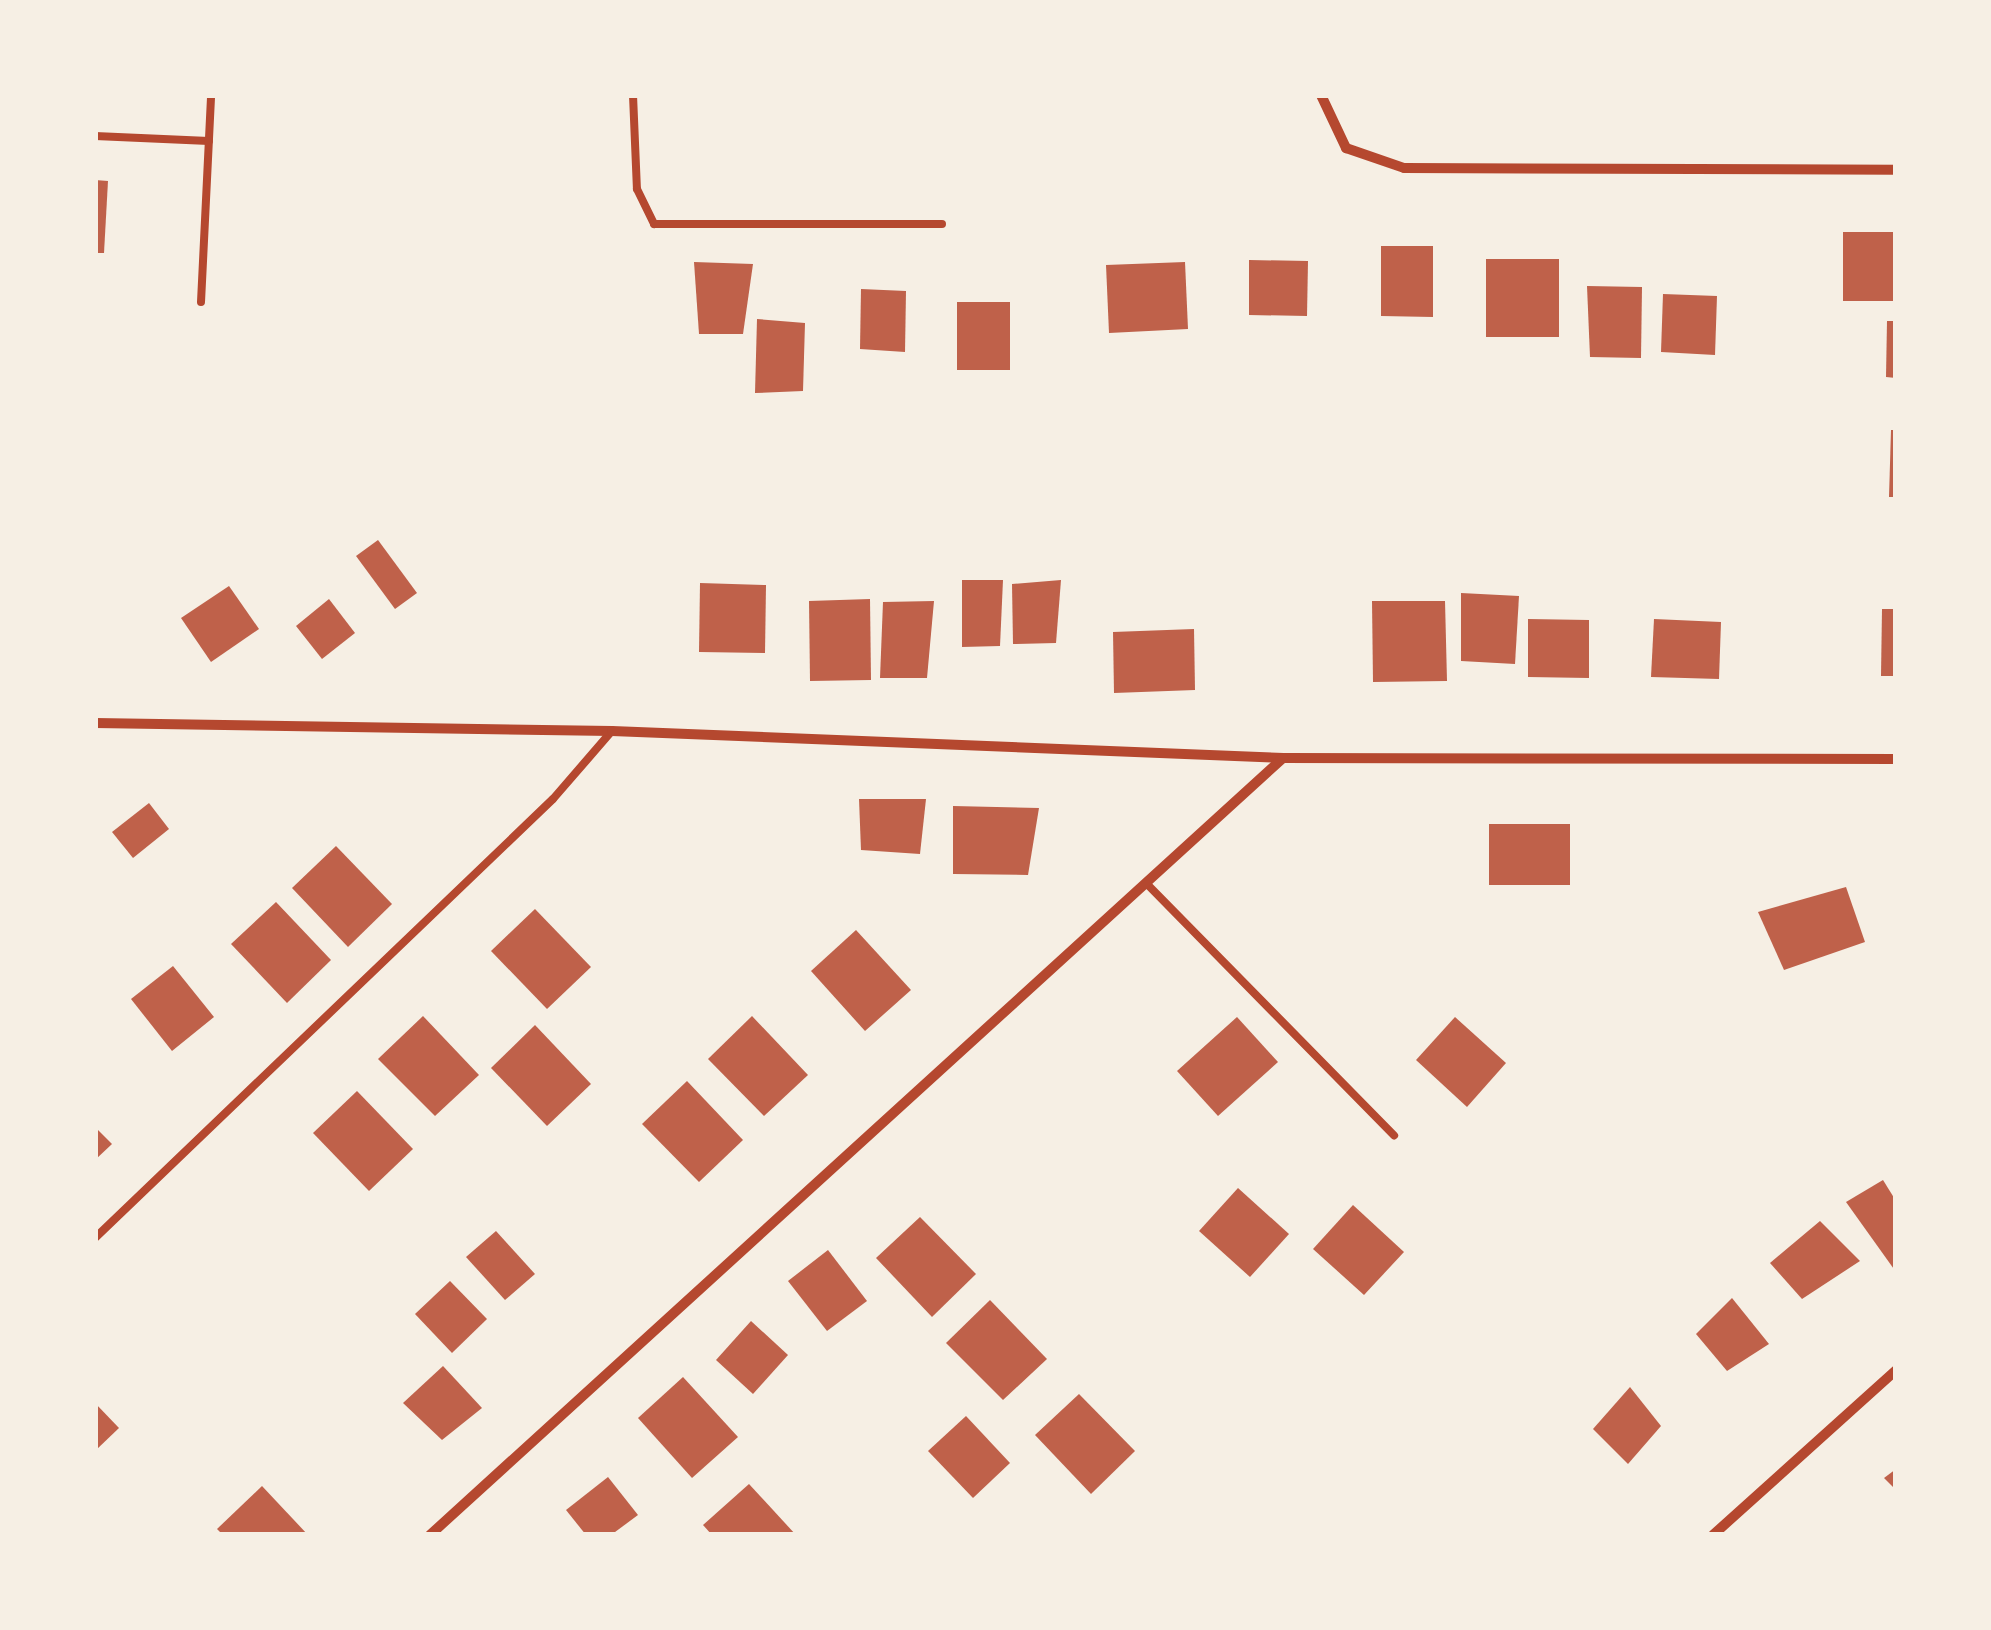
<!DOCTYPE html>
<html>
<head>
<meta charset="utf-8">
<style>
  body { margin:0 }
  #map { position:relative; width:1991px; height:1630px; overflow:hidden; background:#f6efe4; font-family:Overpass,sans-serif }
  div>[style] { position:absolute }
  .building>* { inset:0; background:#bf614a }
  .service>* { height:8px; margin:-4px; padding:0 4px; transform-origin:4px; border-radius:4px; background:#b5482f }
  .minor>* { height:10px; margin:-5px; padding:0 5px; transform-origin:5px; border-radius:5px; background:#b5482f }
  span { translate:-50% -50%; white-space:nowrap; text-align:center; line-height:1.15; -webkit-text-stroke:9px #f6efe4; paint-order:stroke }
  .frame { position:absolute; inset:0; border:98px solid #f6efe4; pointer-events:none }
</style>
</head>
<body>
<div id="map">
  <div class="building">
    <i style="clip-path:polygon(95px 180px,108px 181px,104px 253px,95px 253px)"></i>
    <i style="clip-path:polygon(1843px 232px,1896px 232px,1896px 301px,1843px 301px)"></i>
    <i style="clip-path:polygon(1381px 246px,1433px 246px,1433px 317px,1381px 316px)"></i>
    <i style="clip-path:polygon(1486px 259px,1559px 259px,1559px 337px,1486px 337px)"></i>
    <i style="clip-path:polygon(1249px 260px,1308px 261px,1307px 316px,1249px 315px)"></i>
    <i style="clip-path:polygon(694px 262px,753px 264px,743px 334px,699px 334px)"></i>
    <i style="clip-path:polygon(1185px 262px,1188px 329px,1109px 333px,1106px 265px)"></i>
    <i style="clip-path:polygon(1587px 286px,1642px 287px,1641px 358px,1590px 357px)"></i>
    <i style="clip-path:polygon(861px 289px,906px 291px,905px 352px,860px 349px)"></i>
    <i style="clip-path:polygon(1663px 294px,1717px 296px,1715px 355px,1661px 352px)"></i>
    <i style="clip-path:polygon(957px 302px,1010px 302px,1010px 370px,957px 370px)"></i>
    <i style="clip-path:polygon(757px 319px,805px 323px,803px 391px,755px 393px)"></i>
    <i style="clip-path:polygon(1887px 321px,1896px 321px,1896px 378px,1886px 377px)"></i>
    <i style="clip-path:polygon(1891px 430px,1896px 430px,1896px 497px,1889px 497px)"></i>
    <i style="clip-path:polygon(378px 540px,417px 593px,395px 609px,356px 556px)"></i>
    <i style="clip-path:polygon(962px 580px,1003px 580px,1000px 646px,962px 647px)"></i>
    <i style="clip-path:polygon(1061px 580px,1056px 643px,1013px 644px,1012px 584px)"></i>
    <i style="clip-path:polygon(700px 583px,766px 585px,765px 653px,699px 652px)"></i>
    <i style="clip-path:polygon(229px 586px,259px 629px,211px 662px,181px 618px)"></i>
    <i style="clip-path:polygon(1461px 593px,1519px 596px,1515px 664px,1461px 661px)"></i>
    <i style="clip-path:polygon(329px 599px,355px 633px,322px 659px,296px 626px)"></i>
    <i style="clip-path:polygon(870px 599px,871px 680px,810px 681px,809px 601px)"></i>
    <i style="clip-path:polygon(934px 601px,927px 678px,880px 678px,883px 602px)"></i>
    <i style="clip-path:polygon(1372px 601px,1445px 601px,1447px 681px,1373px 682px)"></i>
    <i style="clip-path:polygon(1882px 609px,1896px 609px,1896px 676px,1881px 676px)"></i>
    <i style="clip-path:polygon(1528px 619px,1589px 620px,1589px 678px,1528px 677px)"></i>
    <i style="clip-path:polygon(1654px 619px,1721px 622px,1719px 679px,1651px 677px)"></i>
    <i style="clip-path:polygon(1194px 629px,1195px 690px,1114px 693px,1113px 632px)"></i>
    <i style="clip-path:polygon(859px 799px,926px 799px,920px 854px,861px 850px)"></i>
    <i style="clip-path:polygon(149px 803px,169px 829px,133px 858px,112px 832px)"></i>
    <i style="clip-path:polygon(953px 806px,1039px 808px,1028px 875px,953px 874px)"></i>
    <i style="clip-path:polygon(1489px 824px,1570px 824px,1570px 885px,1489px 885px)"></i>
    <i style="clip-path:polygon(336px 846px,392px 904px,348px 947px,292px 888px)"></i>
    <i style="clip-path:polygon(1846px 887px,1865px 942px,1784px 970px,1758px 912px)"></i>
    <i style="clip-path:polygon(276px 902px,331px 960px,287px 1003px,231px 944px)"></i>
    <i style="clip-path:polygon(535px 909px,591px 967px,547px 1009px,491px 951px)"></i>
    <i style="clip-path:polygon(856px 930px,911px 990px,865px 1031px,811px 971px)"></i>
    <i style="clip-path:polygon(173px 966px,214px 1017px,172px 1051px,131px 999px)"></i>
    <i style="clip-path:polygon(423px 1016px,479px 1075px,435px 1116px,378px 1059px)"></i>
    <i style="clip-path:polygon(752px 1016px,808px 1075px,764px 1116px,708px 1059px)"></i>
    <i style="clip-path:polygon(1237px 1017px,1278px 1062px,1218px 1116px,1177px 1071px)"></i>
    <i style="clip-path:polygon(1455px 1017px,1506px 1063px,1467px 1107px,1416px 1060px)"></i>
    <i style="clip-path:polygon(535px 1025px,591px 1084px,547px 1126px,491px 1068px)"></i>
    <i style="clip-path:polygon(687px 1081px,743px 1140px,699px 1182px,642px 1124px)"></i>
    <i style="clip-path:polygon(357px 1091px,413px 1149px,369px 1191px,313px 1133px)"></i>
    <i style="clip-path:polygon(95px 1127px,112px 1144px,95px 1160px)"></i>
    <i style="clip-path:polygon(1883px 1180px,1896px 1201px,1896px 1272px,1846px 1202px)"></i>
    <i style="clip-path:polygon(1238px 1188px,1289px 1234px,1250px 1277px,1199px 1231px)"></i>
    <i style="clip-path:polygon(1353px 1205px,1404px 1252px,1364px 1295px,1313px 1249px)"></i>
    <i style="clip-path:polygon(920px 1217px,976px 1274px,932px 1317px,876px 1258px)"></i>
    <i style="clip-path:polygon(1820px 1221px,1860px 1261px,1802px 1299px,1770px 1263px)"></i>
    <i style="clip-path:polygon(496px 1231px,535px 1274px,505px 1300px,466px 1257px)"></i>
    <i style="clip-path:polygon(828px 1250px,867px 1301px,827px 1331px,788px 1281px)"></i>
    <i style="clip-path:polygon(450px 1281px,487px 1319px,452px 1353px,415px 1314px)"></i>
    <i style="clip-path:polygon(1732px 1298px,1769px 1344px,1727px 1371px,1696px 1334px)"></i>
    <i style="clip-path:polygon(990px 1300px,1047px 1359px,1003px 1400px,946px 1343px)"></i>
    <i style="clip-path:polygon(751px 1321px,788px 1355px,753px 1394px,716px 1360px)"></i>
    <i style="clip-path:polygon(443px 1366px,482px 1408px,442px 1440px,403px 1403px)"></i>
    <i style="clip-path:polygon(683px 1377px,738px 1437px,692px 1478px,638px 1418px)"></i>
    <i style="clip-path:polygon(1630px 1387px,1661px 1426px,1628px 1464px,1593px 1429px)"></i>
    <i style="clip-path:polygon(1079px 1394px,1135px 1451px,1091px 1494px,1035px 1435px)"></i>
    <i style="clip-path:polygon(95px 1403px,119px 1428px,95px 1451px)"></i>
    <i style="clip-path:polygon(966px 1416px,1010px 1463px,973px 1498px,928px 1451px)"></i>
    <i style="clip-path:polygon(1896px 1469px,1896px 1490px,1884px 1478px)"></i>
    <i style="clip-path:polygon(608px 1477px,638px 1515px,611px 1535px,586px 1535px,566px 1510px)"></i>
    <i style="clip-path:polygon(749px 1484px,796px 1535px,712px 1535px,703px 1525px)"></i>
    <i style="clip-path:polygon(262px 1486px,308px 1535px,223px 1535px,217px 1529px)"></i>
  </div>
  <div class="service">
    <i style="left:633px;top:95px;width:94px;rotate:87.6deg"></i>
    <i style="left:637px;top:189px;width:39px;rotate:64deg"></i>
    <i style="left:654px;top:224px;width:288px"></i>
    <i style="left:95px;top:136px;width:114px;rotate:2.5deg"></i>
    <i style="left:201px;top:302px;width:207px;rotate:-87.2deg"></i>
    <i style="left:1146px;top:883px;width:354px;rotate:45.5deg"></i>
    <i style="left:95px;top:1238px;width:634px;rotate:-43.79deg"></i>
    <i style="left:553px;top:799px;width:90px;rotate:-49.1deg"></i>
  </div>
  <div class="minor">
    <i style="left:1321px;top:95px;width:59px;rotate:64.7deg"></i>
    <i style="left:1346px;top:148px;width:61px;rotate:19deg"></i>
    <i style="left:1404px;top:168px;width:492px;rotate:0.2deg"></i>
    <i style="left:95px;top:723px;width:517px;rotate:0.89deg"></i>
    <i style="left:612px;top:731px;width:672px;rotate:2.3deg"></i>
    <i style="left:1283px;top:758px;width:613px;rotate:0.09deg"></i>
    <i style="left:430px;top:1535px;width:1154px;rotate:-42.33deg"></i>
    <i style="left:1713px;top:1535px;width:246px;rotate:-42deg"></i>
  </div>
  <div class="frame"></div>
</div>
</body>
</html>
